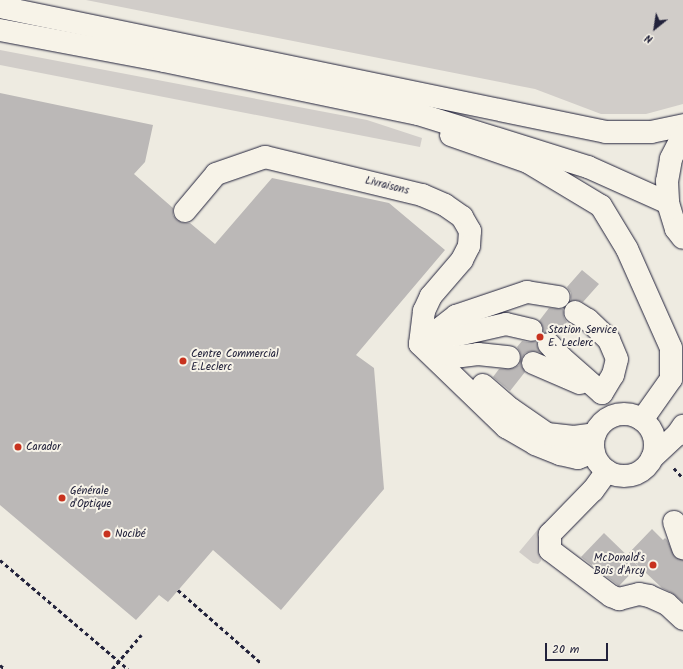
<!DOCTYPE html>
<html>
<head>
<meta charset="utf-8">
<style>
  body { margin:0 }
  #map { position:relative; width:683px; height:669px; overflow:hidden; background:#eeebe1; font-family:Kalam,sans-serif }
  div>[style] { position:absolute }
  .green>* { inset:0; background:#d1cdc9 }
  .building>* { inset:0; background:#bbb8b7 }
  .path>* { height:2.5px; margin-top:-1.25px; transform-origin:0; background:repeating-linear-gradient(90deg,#22223b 0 4px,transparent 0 7px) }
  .roads { filter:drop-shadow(0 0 1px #22223b) drop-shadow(0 0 1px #22223b) }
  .minor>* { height:22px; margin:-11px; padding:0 11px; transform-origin:11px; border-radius:11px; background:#f7f3e8 }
  .minor>.ring { margin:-11px; padding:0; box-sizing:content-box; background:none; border:22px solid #f7f3e8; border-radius:50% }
  .major>* { height:22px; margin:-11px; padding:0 11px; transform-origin:11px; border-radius:11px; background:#f7f3e8 }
  .dots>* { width:11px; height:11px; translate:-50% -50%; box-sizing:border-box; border:2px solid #f7f3e8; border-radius:50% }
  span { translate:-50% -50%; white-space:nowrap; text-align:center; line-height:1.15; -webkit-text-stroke:4px #f7f3e8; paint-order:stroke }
  .street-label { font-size:11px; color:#22223b }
  .poi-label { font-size:11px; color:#22223b }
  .left { translate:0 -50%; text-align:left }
  .right { translate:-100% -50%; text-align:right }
  .north { position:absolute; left:635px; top:8px; width:40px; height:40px; -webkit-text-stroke:3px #f7f3e8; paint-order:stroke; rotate:210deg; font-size:11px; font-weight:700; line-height:16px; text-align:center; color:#22223b }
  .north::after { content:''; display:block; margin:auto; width:14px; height:18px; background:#22223b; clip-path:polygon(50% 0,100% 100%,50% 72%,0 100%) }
  .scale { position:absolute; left:545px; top:643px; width:63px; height:18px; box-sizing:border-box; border:2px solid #22223b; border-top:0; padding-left:5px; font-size:12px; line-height:14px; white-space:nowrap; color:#22223b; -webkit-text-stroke:3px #f7f3e8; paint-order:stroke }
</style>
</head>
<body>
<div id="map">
  <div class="green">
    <i style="clip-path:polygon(86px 0,683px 0,683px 104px,646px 114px,601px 114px,535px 89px)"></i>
    <i style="clip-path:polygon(0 50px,367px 120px,422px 138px,420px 147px,0 65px)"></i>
    <i style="clip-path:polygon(544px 522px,549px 522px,539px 541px,541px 561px,538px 564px,533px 563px,519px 552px)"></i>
  </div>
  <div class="building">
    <i style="clip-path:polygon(0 93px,153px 125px,145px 162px,134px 174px,173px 208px,173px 215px,177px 220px,183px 223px,190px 223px,215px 244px,272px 178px,389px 203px,445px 250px,356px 355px,374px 368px,384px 489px,281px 610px,213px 550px,168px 602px,159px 595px,136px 620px,0 505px)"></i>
    <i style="clip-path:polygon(582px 270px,599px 284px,583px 302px,576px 300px,571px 301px,571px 293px,567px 287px)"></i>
    <i style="clip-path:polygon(549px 308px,563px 309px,564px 318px,567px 322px,557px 335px,552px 332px,543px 334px,543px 327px,539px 321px)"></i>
    <i style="clip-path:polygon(522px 341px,528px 342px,537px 341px,537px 346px,540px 352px,531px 351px,525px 353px,522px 358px,521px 365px,525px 372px,510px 391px,493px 377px,499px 369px,514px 368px,519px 365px,521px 358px,520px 352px,517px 347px)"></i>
    <i style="clip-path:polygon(652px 529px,663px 540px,665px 538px,667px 540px,675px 557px,683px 560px,683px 602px,672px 593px,662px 588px,627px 555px)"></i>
    <i style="clip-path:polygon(604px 533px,638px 566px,619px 586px,581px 557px)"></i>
  </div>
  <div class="path">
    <i style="left:674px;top:468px;width:13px;rotate:48deg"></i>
    <i style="left:0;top:560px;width:168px;rotate:40.4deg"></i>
    <i style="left:178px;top:590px;width:111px;rotate:41.3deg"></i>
    <i style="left:0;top:665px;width:6px;rotate:39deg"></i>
    <i style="left:112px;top:669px;width:45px;rotate:-49.5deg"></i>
  </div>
  <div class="roads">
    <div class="minor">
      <i style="left:451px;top:135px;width:82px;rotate:19.3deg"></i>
      <i style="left:528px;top:162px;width:85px;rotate:31.1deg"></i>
      <i style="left:601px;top:206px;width:50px;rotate:58.8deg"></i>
      <i style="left:627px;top:249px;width:108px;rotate:66deg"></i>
      <i style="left:671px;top:348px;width:31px;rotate:90deg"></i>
      <i style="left:671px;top:379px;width:50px;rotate:125.3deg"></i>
      <i style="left:185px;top:211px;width:48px;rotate:-50deg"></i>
      <i style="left:216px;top:174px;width:52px;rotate:-19.1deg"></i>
      <i style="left:265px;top:157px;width:162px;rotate:13.6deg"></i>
      <i style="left:422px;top:195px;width:25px;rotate:23deg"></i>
      <i style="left:445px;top:205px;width:21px;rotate:35deg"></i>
      <i style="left:462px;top:217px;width:16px;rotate:60deg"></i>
      <i style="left:470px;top:231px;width:15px;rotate:94deg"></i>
      <i style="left:469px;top:246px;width:16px;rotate:117deg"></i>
      <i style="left:462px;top:260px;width:48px;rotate:130.7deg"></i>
      <i style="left:431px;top:296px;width:17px;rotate:115deg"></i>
      <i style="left:424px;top:311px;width:33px;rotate:97deg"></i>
      <i style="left:427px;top:342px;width:81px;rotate:-12.8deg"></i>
      <i style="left:506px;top:324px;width:26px;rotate:13deg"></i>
      <i style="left:420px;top:344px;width:120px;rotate:44deg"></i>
      <i style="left:506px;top:427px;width:34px;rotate:30deg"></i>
      <i style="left:535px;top:444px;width:27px;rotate:22deg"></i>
      <i style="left:560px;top:454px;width:18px;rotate:13deg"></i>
      <i style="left:578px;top:458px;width:17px;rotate:-21deg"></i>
      <i style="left:420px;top:344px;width:46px;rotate:-37.9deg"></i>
      <i style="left:456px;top:316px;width:75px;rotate:-18.7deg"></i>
      <i style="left:527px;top:292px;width:32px;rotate:9deg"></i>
      <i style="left:549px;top:344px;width:19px;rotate:47deg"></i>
      <i style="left:562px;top:358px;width:53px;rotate:41.2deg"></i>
      <i style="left:602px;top:393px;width:21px;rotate:-59deg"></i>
      <i style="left:613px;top:375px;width:16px;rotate:-76deg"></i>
      <i style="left:617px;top:359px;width:21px;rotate:-113deg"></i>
      <i style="left:609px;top:340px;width:29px;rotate:-136deg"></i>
      <i style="left:588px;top:320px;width:15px;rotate:-148deg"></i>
      <i style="left:429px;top:347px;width:27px;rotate:22deg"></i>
      <i style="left:454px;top:357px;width:24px;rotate:-7deg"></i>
      <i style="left:478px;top:354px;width:31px;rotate:6deg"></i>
      <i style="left:533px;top:363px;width:51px;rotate:23.1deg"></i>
      <i style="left:483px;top:385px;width:37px;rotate:41deg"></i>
      <i style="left:511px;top:409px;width:44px;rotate:34.8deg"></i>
      <i style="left:547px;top:434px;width:27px;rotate:6deg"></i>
      <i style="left:574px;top:437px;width:21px;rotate:-8deg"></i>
      <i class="ring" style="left:593px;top:414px;width:40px;height:40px"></i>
      <i style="left:652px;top:458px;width:34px;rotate:-43deg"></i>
      <i style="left:677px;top:435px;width:11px;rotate:-56deg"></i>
      <i style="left:607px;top:471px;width:24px;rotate:126deg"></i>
      <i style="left:593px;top:490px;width:62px;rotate:134.3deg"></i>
      <i style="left:550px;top:534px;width:16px;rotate:90deg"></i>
      <i style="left:550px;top:550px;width:76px;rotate:37deg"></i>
      <i style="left:611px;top:596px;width:9px;rotate:21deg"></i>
      <i style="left:619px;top:599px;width:21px;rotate:-14deg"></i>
      <i style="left:639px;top:594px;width:10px;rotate:11deg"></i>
      <i style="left:649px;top:596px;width:20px;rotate:24deg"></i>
      <i style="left:667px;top:604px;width:22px;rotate:43deg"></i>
      <i style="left:674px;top:522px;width:28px;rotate:71deg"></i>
    </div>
    <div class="major">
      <i style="left:0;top:7px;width:619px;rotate:11.65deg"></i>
      <i style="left:606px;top:132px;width:45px"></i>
      <i style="left:651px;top:132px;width:33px;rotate:-12deg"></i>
      <i style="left:0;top:30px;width:167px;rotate:10.7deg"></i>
      <i style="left:164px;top:61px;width:259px;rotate:11.8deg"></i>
      <i style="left:418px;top:114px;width:178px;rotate:17.3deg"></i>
      <i style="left:588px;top:167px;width:88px;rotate:24.2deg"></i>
      <i style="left:683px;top:135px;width:27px;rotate:117deg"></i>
      <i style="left:671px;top:159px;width:22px;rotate:100deg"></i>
      <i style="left:667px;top:181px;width:22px;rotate:87deg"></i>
      <i style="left:668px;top:203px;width:27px;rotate:73deg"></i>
      <i style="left:676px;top:229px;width:11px;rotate:52deg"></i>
    </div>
  </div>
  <div class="dots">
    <i style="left:540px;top:337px;background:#c8321e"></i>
    <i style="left:183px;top:361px;background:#c8321e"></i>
    <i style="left:18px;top:447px;background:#c8321e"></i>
    <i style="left:62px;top:498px;background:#c8321e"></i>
    <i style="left:107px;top:534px;background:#c8321e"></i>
    <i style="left:653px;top:565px;background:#c8321e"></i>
  </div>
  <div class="street-label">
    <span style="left:387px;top:186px;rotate:14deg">Livraisons</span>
  </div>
  <div class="poi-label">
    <span class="left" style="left:548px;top:337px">Station Service<br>E. Leclerc</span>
    <span class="left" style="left:191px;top:361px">Centre Commercial<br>E.Leclerc</span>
    <span class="left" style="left:26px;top:447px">Carador</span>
    <span class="left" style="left:70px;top:498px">Générale<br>d'Optique</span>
    <span class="left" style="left:115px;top:534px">Nocibé</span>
    <span class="right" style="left:645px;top:565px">McDonald's<br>Bois d'Arcy</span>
  </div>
  <div class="north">N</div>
  <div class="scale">20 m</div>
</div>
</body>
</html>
